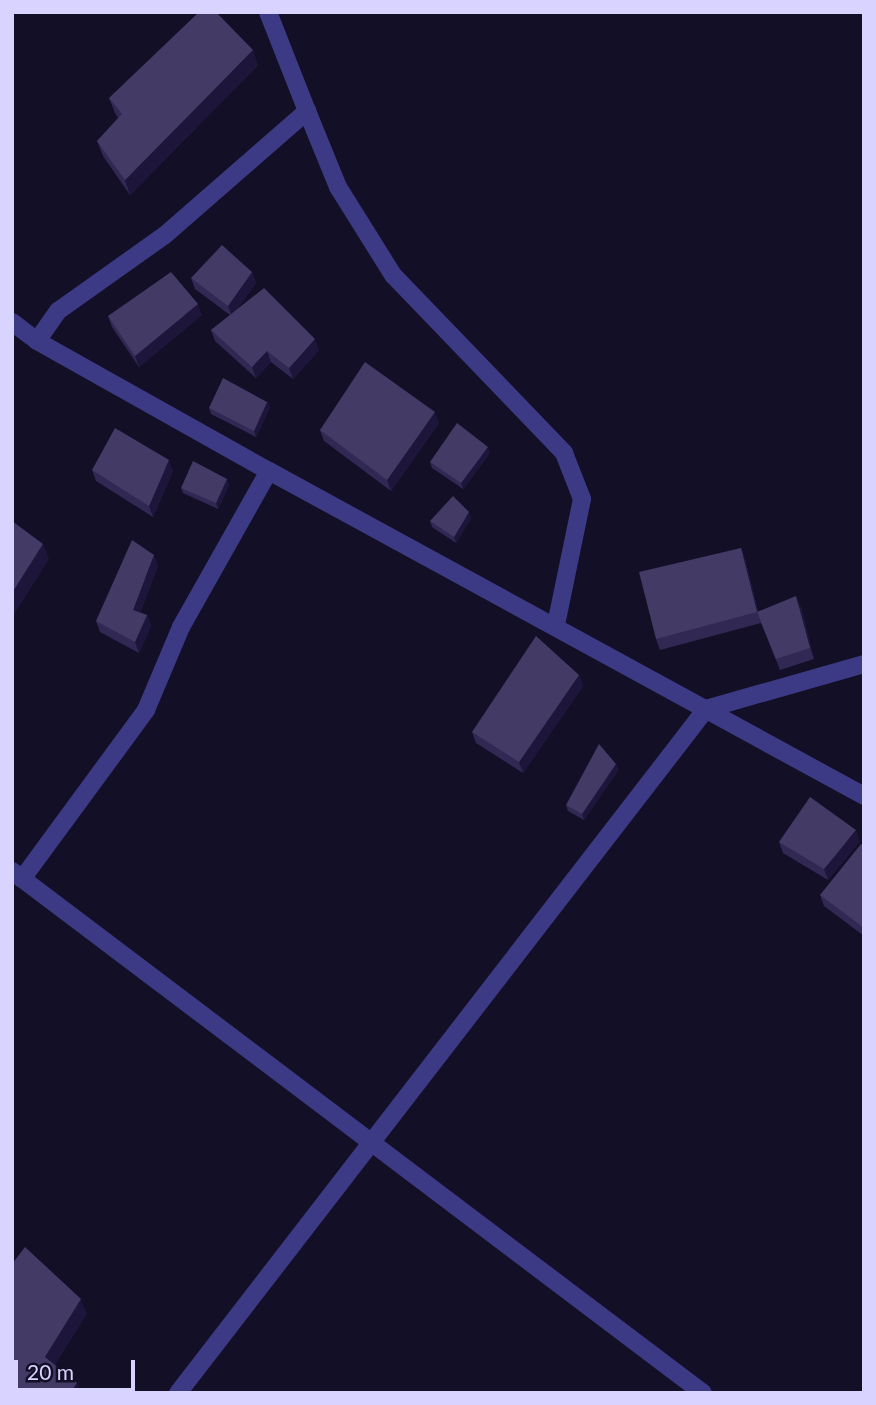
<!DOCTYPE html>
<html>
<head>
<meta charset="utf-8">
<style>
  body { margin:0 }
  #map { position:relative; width:876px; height:1405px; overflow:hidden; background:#130f26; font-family:Lato,sans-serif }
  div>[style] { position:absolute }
  .minor>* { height:18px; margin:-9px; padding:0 9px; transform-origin:9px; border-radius:9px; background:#3d3a85 }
  .wall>* { inset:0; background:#312854 }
  .shaded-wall>* { inset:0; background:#1d163a }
  .building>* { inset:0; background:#433a66 }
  span { translate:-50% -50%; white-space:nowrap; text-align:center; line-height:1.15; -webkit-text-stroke:7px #130f26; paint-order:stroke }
  .frame { position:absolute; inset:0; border:14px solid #d9d4ff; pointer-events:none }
  .scale { position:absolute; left:14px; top:1360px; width:121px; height:32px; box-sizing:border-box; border:4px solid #d9d4ff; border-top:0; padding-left:9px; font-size:21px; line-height:24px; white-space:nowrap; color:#d9d4ff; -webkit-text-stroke:5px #130f26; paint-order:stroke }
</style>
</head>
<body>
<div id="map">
  <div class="minor">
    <i style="left:307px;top:111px;width:82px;rotate:67.8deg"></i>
    <i style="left:338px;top:187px;width:104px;rotate:58deg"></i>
    <i style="left:393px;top:275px;width:247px;rotate:46.1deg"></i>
    <i style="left:564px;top:453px;width:49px;rotate:68.6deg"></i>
    <i style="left:582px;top:499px;width:129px;rotate:101.7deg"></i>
    <i style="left:12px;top:322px;width:31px;rotate:37deg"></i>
    <i style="left:37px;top:341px;width:266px;rotate:29.3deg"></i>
    <i style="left:269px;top:471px;width:678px;rotate:28.64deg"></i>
    <i style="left:37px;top:341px;width:37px;rotate:-55deg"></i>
    <i style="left:58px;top:311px;width:131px;rotate:-35.4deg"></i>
    <i style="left:165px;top:235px;width:189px;rotate:-41.1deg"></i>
    <i style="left:307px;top:111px;width:106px;rotate:-111.5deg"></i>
    <i style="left:12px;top:871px;width:866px;rotate:37.07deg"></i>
    <i style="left:22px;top:879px;width:210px;rotate:-53.7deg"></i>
    <i style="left:146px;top:710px;width:90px;rotate:-67.1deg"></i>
    <i style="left:181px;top:627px;width:179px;rotate:-60.6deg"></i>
    <i style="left:178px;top:1393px;width:864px;rotate:-52.33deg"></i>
    <i style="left:706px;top:709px;width:164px;rotate:-15.9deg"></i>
  </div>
  <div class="wall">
    <i style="clip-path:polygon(258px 65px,130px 195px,103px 156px,97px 141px,118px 118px,115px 113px,109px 98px)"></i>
    <i style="clip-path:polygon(252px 272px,256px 283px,238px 308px,319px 350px,293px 379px,271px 362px,256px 378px,215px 341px,211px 330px,230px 315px,195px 289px,191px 278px)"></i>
    <i style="clip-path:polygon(202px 315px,139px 367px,112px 327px,108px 316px)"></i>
    <i style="clip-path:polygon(267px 402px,270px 407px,256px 437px,211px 414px,209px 408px)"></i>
    <i style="clip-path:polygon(439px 423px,391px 491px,324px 441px,320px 430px)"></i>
    <i style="clip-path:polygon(490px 453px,463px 489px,432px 468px,430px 462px)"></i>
    <i style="clip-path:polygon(92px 470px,173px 471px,153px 517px,96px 481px)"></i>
    <i style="clip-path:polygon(227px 479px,229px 485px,218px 509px,183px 493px,181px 488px)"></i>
    <i style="clip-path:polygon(471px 518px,456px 543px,432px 527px,430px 521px)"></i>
    <i style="clip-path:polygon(741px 548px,745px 559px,758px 611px,801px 607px,814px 659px,780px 670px,761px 623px,660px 650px,656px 639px)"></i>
    <i style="clip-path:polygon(158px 566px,140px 613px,147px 615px,151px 626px,139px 653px,100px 632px,96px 621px)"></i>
    <i style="clip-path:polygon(579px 675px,583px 686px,523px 773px,476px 743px,472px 732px)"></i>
    <i style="clip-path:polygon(619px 769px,584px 820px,568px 811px,566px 805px)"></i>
    <i style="clip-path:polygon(860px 841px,828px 880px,783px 853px,779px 842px)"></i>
    <i style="clip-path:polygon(864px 846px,864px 936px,824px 906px,820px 895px)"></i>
  </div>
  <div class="shaded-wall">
    <i style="clip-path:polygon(253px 50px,258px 65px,130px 195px,125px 180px)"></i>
    <i style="clip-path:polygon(252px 272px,256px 283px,232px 317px,228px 306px)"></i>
    <i style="clip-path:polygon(198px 304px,202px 315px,139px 367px,135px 356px)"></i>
    <i style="clip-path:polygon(315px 339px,319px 350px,293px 379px,289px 368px)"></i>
    <i style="clip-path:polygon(267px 351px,271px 362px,256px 378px,252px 367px)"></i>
    <i style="clip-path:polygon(267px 402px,270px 407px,256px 437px,254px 431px)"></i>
    <i style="clip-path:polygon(435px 412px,439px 423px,391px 491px,387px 480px)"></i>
    <i style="clip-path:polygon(488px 447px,490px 453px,463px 489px,461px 483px)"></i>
    <i style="clip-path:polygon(169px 460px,173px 471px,153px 517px,149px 506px)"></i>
    <i style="clip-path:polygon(227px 479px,229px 485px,218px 509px,216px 503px)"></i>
    <i style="clip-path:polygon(469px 512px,471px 518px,456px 543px,454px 537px)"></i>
    <i style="clip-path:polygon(43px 544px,49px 559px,12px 618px,12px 593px)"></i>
    <i style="clip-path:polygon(741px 548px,745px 559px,760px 620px,757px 612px)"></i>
    <i style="clip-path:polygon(154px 555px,158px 566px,137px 621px,133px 610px)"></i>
    <i style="clip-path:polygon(796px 596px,801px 607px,814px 659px,810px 648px)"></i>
    <i style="clip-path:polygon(147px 615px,151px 626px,139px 653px,135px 642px)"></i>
    <i style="clip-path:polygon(579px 675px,583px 686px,523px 773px,519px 762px)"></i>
    <i style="clip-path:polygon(616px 764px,619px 769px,584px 820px,582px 814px)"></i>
    <i style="clip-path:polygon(856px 830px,860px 841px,828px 880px,824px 869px)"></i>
    <i style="clip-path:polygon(81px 1299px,87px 1314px,50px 1373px,45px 1357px)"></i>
    <i style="clip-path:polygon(77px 1383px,81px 1393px,70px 1393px)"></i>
  </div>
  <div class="building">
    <i style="clip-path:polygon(199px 12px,216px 12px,253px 50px,125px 180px,97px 141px,122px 114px,109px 98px)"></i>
    <i style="clip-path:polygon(222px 245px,252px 272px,228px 306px,191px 278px)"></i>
    <i style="clip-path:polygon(171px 272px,198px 304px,135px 356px,108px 316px)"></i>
    <i style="clip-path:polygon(264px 288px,315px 339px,289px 368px,267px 351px,252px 367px,211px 330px)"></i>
    <i style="clip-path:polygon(365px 362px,435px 412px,387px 480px,320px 430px)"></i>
    <i style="clip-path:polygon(223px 378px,267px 402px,254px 431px,209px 408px)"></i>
    <i style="clip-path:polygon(457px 423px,488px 447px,461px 483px,430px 462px)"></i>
    <i style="clip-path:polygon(115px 428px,169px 460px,149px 506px,92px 470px)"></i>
    <i style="clip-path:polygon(193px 461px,227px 479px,216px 503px,181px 488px)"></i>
    <i style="clip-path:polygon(453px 496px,469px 512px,454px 537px,430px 521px)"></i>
    <i style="clip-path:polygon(12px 521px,43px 544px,12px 593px)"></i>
    <i style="clip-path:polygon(132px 540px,154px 555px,133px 610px,147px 615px,135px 642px,96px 621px)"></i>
    <i style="clip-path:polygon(741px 548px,757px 612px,656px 639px,639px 572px)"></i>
    <i style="clip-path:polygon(796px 596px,810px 648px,776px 659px,757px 612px)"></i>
    <i style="clip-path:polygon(536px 636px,579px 675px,519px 762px,472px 732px)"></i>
    <i style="clip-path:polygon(599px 744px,616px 764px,582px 814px,566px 805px)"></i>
    <i style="clip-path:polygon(810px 797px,856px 830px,824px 869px,779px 842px)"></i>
    <i style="clip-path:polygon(861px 844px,864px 846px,864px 928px,820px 895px)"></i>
    <i style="clip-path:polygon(25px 1247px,81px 1299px,45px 1357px,77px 1383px,70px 1393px,12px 1393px,12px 1264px)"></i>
  </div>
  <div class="frame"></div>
  <div class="scale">20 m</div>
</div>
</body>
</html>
